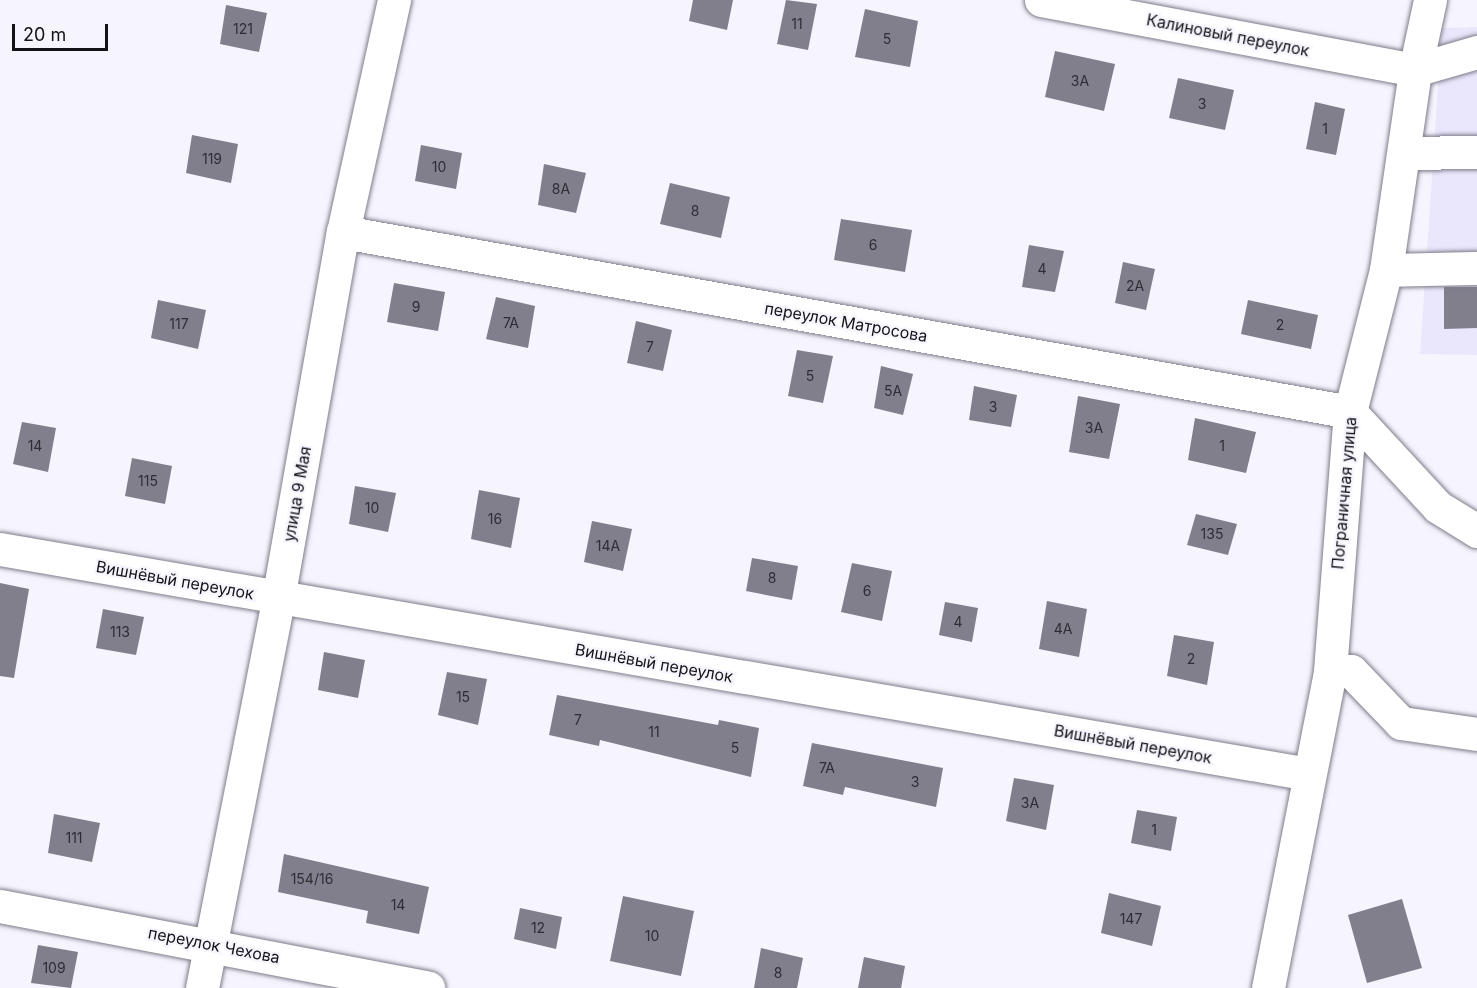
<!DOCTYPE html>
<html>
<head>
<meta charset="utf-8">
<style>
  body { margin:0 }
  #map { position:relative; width:1477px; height:988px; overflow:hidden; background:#f6f5fe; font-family:Inter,sans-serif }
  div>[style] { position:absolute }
  .built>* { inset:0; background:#eae7fd }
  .building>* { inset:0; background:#817f8c }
  .roads { filter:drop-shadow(0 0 2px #7e7c89) drop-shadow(0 0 2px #7e7c89) }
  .minor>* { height:33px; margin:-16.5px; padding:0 16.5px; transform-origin:16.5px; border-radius:16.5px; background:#fff }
  .major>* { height:33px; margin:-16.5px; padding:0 16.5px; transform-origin:16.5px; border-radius:16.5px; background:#fff }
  span { translate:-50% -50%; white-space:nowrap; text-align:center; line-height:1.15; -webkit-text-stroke:4.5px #f6f5fe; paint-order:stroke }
  .number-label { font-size:14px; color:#2e2d34 }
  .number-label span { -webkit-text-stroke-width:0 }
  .street-label { font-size:16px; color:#131217 }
  .scale { position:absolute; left:12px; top:24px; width:96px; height:27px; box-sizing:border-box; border:3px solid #131217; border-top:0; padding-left:8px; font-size:18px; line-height:21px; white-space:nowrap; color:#131217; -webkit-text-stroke:4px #f6f5fe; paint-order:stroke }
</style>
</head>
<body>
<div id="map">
  <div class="built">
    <i style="clip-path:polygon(1477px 27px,1477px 355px,1420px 354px,1442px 28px)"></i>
  </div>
  <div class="building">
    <i style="clip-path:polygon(693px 0,733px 0,727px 30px,689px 21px)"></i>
    <i style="clip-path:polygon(786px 0,817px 4px,808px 50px,777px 44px)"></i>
    <i style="clip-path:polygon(226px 5px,267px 13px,259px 52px,220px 44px)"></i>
    <i style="clip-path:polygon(865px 9px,918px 21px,910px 67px,855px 57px)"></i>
    <i style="clip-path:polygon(1055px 51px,1115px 64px,1104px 111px,1045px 97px)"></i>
    <i style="clip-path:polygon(1178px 78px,1234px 90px,1225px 130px,1169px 118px)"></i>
    <i style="clip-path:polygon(1315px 102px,1345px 109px,1336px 155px,1306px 149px)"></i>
    <i style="clip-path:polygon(192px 135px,238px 144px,231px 183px,186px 173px)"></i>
    <i style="clip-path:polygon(421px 145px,462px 153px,456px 189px,415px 181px)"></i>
    <i style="clip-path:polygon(544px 164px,586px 173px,576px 213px,538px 205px)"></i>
    <i style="clip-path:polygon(670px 183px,730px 197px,721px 238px,660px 224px)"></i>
    <i style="clip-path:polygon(841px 219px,912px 230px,905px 272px,834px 260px)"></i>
    <i style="clip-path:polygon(1029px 245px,1064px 251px,1055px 292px,1022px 287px)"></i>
    <i style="clip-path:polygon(1123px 262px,1155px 269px,1146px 310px,1115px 303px)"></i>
    <i style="clip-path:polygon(394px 283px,445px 292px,438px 331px,387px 322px)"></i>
    <i style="clip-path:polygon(1444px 287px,1477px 287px,1477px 328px,1444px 329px)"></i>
    <i style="clip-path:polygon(496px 297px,535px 306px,528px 348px,486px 339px)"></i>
    <i style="clip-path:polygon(158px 300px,206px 310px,198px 349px,151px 338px)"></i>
    <i style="clip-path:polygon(1248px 300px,1318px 315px,1311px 349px,1241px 334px)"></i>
    <i style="clip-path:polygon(636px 321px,672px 330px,663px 371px,627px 363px)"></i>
    <i style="clip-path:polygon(797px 350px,833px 356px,823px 403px,788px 396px)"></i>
    <i style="clip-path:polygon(881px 366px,913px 374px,903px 415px,874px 408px)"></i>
    <i style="clip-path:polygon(974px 386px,1017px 395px,1011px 427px,969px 420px)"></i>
    <i style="clip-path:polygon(1078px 396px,1120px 404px,1109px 459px,1069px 452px)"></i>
    <i style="clip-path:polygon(1195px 418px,1256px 432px,1246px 473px,1188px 460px)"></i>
    <i style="clip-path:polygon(22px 422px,56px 428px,48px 472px,13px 464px)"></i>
    <i style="clip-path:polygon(132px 458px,172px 466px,165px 504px,125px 496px)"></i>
    <i style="clip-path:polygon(355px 486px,396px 493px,388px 532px,349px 524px)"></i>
    <i style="clip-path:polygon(479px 490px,520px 498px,511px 548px,471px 539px)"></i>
    <i style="clip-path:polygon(1196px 514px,1237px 524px,1228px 555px,1187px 545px)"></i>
    <i style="clip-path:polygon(592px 521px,632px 529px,623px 571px,584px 562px)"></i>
    <i style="clip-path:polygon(752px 558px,798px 566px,792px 600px,746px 591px)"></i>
    <i style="clip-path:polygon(852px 563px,892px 571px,882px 621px,841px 612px)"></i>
    <i style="clip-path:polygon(0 583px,29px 589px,14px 678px,0 676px)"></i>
    <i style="clip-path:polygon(1047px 601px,1087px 609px,1079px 657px,1039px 649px)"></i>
    <i style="clip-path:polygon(945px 602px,978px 608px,972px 642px,939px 635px)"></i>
    <i style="clip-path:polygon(103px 609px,144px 617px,136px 655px,96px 648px)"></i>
    <i style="clip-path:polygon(1174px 635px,1214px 642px,1207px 685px,1167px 676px)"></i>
    <i style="clip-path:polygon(324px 652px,365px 660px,358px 698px,318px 690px)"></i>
    <i style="clip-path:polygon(447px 672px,487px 679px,478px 725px,438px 715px)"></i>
    <i style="clip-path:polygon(557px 695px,718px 725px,719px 720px,759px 728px,751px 777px,600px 740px,599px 746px,549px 735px)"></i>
    <i style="clip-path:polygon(812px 743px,943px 768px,936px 807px,845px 787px,843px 795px,803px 786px)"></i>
    <i style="clip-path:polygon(1014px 778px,1054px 785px,1046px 830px,1006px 821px)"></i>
    <i style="clip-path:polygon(1137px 810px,1177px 817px,1171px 851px,1131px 843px)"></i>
    <i style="clip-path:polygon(54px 814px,100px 823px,92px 862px,48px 853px)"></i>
    <i style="clip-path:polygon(284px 854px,429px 887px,419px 934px,366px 923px,368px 911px,278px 892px)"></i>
    <i style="clip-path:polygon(1109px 893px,1161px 906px,1152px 946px,1101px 933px)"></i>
    <i style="clip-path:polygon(623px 896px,694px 911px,681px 976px,610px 961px)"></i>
    <i style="clip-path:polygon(1402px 899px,1422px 968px,1367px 983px,1348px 915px)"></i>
    <i style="clip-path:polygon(520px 908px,562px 917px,556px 949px,514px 939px)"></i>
    <i style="clip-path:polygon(38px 945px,78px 952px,71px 988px,31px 983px)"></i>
    <i style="clip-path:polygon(761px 948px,803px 958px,797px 988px,754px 988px)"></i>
    <i style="clip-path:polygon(864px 957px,905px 966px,901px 988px,858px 988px)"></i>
  </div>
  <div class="roads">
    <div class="minor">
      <i style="left:1041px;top:0;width:380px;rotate:10.6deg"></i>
      <i style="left:1415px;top:70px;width:65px;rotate:-16.2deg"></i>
      <i style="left:1405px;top:153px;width:72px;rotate:-0.8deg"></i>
      <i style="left:343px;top:232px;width:1023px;rotate:10.13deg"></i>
      <i style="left:1386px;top:270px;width:91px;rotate:-1.3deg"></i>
      <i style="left:1350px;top:412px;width:129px;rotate:47.2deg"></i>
      <i style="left:1438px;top:507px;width:46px;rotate:31.6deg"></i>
      <i style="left:0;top:549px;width:1328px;rotate:9.75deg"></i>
      <i style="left:1330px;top:671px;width:21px"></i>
      <i style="left:1351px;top:671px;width:72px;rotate:46.1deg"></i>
      <i style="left:1401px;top:723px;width:77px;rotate:8.2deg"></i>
      <i style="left:0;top:906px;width:436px;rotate:10.8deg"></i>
      <i style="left:1268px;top:988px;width:323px;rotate:-78.9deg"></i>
      <i style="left:1330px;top:671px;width:260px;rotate:-85.6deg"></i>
      <i style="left:1350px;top:412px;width:146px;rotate:-75.8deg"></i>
      <i style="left:1386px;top:270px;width:202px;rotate:-81.7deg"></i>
      <i style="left:1415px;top:70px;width:72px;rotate:-77.9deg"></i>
    </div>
    <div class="major">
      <i style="left:202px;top:988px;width:396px;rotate:-78.9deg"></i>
      <i style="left:278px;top:599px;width:373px;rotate:-80deg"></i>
      <i style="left:343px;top:232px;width:238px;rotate:-77.6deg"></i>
    </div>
  </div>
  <div class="number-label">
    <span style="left:797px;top:24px">11</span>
    <span style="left:243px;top:29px">121</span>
    <span style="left:887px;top:39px">5</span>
    <span style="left:1080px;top:81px">3А</span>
    <span style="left:1202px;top:104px">3</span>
    <span style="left:1325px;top:129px">1</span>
    <span style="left:212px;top:159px">119</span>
    <span style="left:439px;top:167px">10</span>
    <span style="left:561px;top:189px">8А</span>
    <span style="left:695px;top:211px">8</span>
    <span style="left:873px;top:245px">6</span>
    <span style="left:1042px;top:269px">4</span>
    <span style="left:1135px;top:286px">2А</span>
    <span style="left:416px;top:307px">9</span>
    <span style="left:511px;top:323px">7А</span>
    <span style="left:179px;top:324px">117</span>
    <span style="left:1280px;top:325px">2</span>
    <span style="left:650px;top:347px">7</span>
    <span style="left:810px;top:376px">5</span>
    <span style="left:893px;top:391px">5А</span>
    <span style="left:993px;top:407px">3</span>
    <span style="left:1094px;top:428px">3А</span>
    <span style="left:35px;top:446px">14</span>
    <span style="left:1222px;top:446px">1</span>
    <span style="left:148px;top:481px">115</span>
    <span style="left:372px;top:508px">10</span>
    <span style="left:495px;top:519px">16</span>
    <span style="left:1212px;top:534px">135</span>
    <span style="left:608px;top:546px">14А</span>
    <span style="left:772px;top:578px">8</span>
    <span style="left:867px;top:591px">6</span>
    <span style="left:958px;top:622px">4</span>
    <span style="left:1063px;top:629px">4А</span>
    <span style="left:120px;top:632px">113</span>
    <span style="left:1191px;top:659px">2</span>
    <span style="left:463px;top:697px">15</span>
    <span style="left:578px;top:720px">7</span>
    <span style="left:654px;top:732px">11</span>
    <span style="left:735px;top:748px">5</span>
    <span style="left:827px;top:768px">7А</span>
    <span style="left:915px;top:782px">3</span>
    <span style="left:1030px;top:803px">3А</span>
    <span style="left:1154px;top:830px">1</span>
    <span style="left:74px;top:838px">111</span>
    <span style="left:312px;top:879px">154/16</span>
    <span style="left:398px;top:905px">14</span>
    <span style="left:1131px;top:919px">147</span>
    <span style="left:538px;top:928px">12</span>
    <span style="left:652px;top:936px">10</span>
    <span style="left:54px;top:968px">109</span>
    <span style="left:778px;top:973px">8</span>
  </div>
  <div class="street-label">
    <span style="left:1228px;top:35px;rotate:11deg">Калиновый переулок</span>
    <span style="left:846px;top:322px;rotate:10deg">переулок Матросова</span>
    <span style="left:1344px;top:493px;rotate:-85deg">Пограничная улица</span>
    <span style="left:297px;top:494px;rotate:-80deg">улица 9 Мая</span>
    <span style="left:175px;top:580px;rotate:10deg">Вишнёвый переулок</span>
    <span style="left:654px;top:663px;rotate:10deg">Вишнёвый переулок</span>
    <span style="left:1133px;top:744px;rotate:10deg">Вишнёвый переулок</span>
    <span style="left:214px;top:945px;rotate:11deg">переулок Чехова</span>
  </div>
  <div class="scale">20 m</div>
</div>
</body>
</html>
